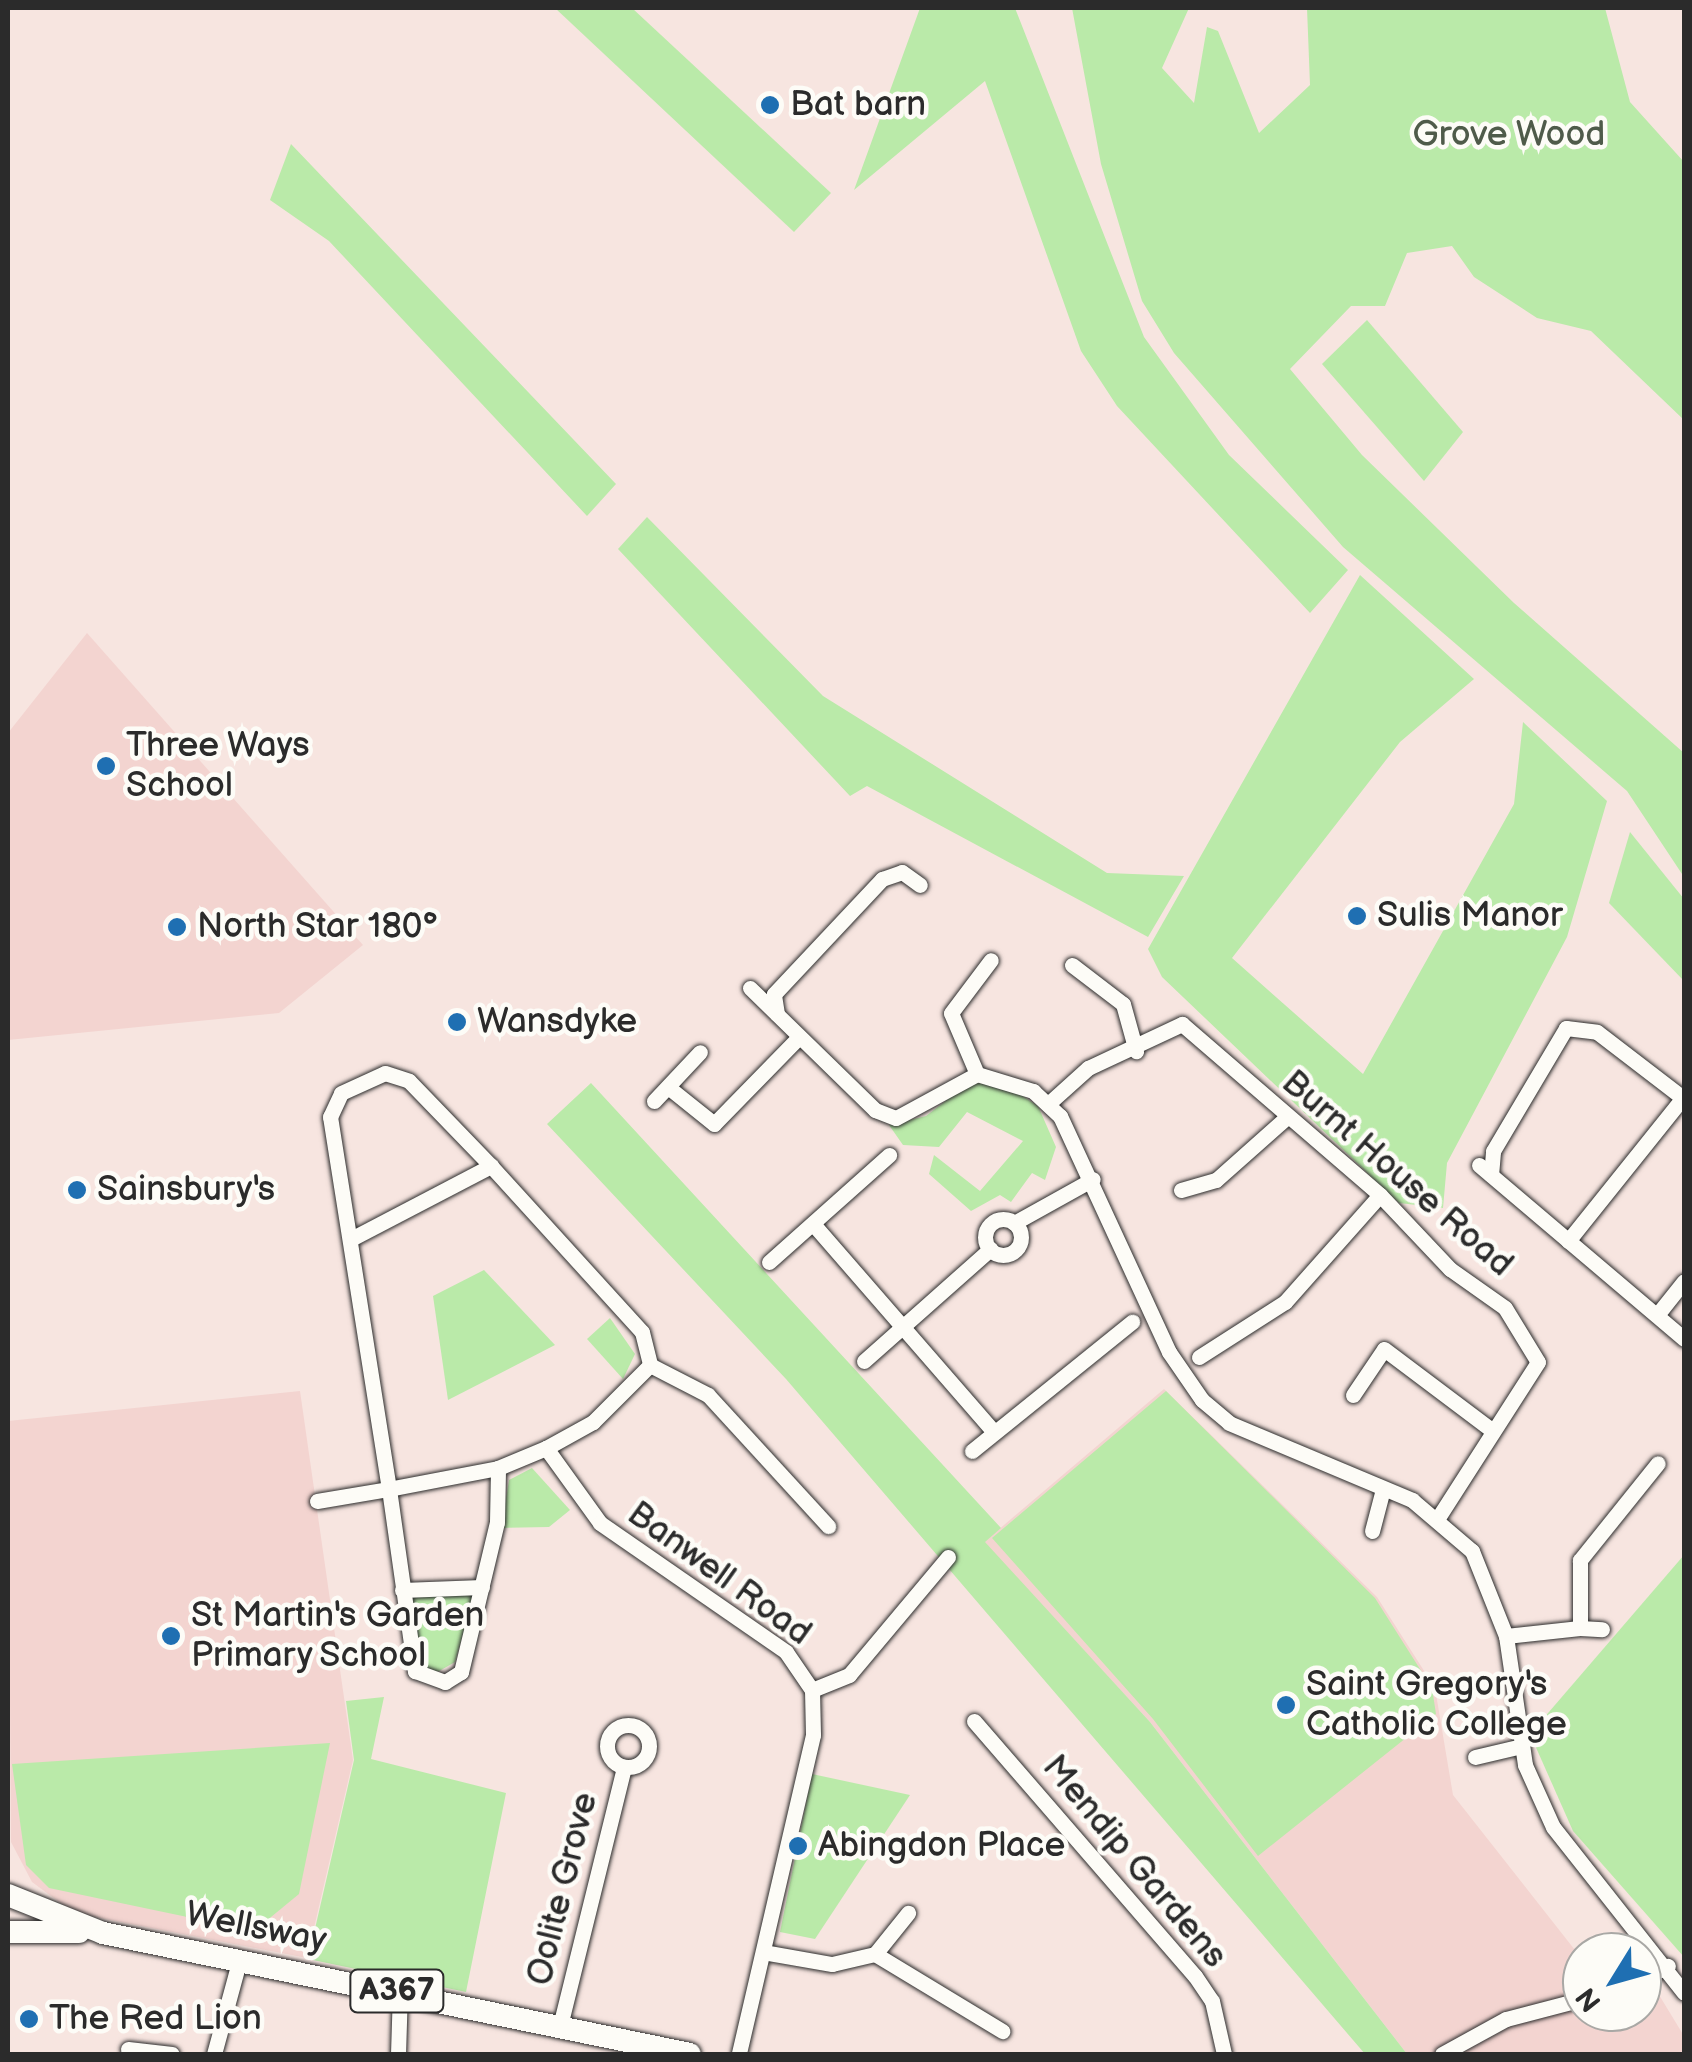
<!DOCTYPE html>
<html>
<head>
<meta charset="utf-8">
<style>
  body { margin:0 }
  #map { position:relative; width:1692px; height:2062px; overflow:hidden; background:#f7e5e0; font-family:"Balsamiq Sans",sans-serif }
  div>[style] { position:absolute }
  .built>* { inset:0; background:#f3d4d0 }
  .green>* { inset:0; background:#baeaa9 }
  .roads { filter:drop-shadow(0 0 2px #2b2b2b) drop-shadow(0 0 2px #2b2b2b) }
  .minor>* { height:15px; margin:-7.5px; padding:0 7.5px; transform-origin:7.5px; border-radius:7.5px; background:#fdfcf7 }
  .minor>.ring { margin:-7.5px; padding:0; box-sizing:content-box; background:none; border:15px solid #fdfcf7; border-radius:50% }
  .primary>* { height:22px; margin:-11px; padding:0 11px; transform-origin:11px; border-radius:11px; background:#fdfcf7 }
  .dots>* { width:28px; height:28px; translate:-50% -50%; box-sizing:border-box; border:5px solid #fdfcf7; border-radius:50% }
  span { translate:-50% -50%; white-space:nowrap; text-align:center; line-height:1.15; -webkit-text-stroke:9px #fdfcf7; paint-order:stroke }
  .shield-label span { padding:2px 8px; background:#fdfcf7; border:2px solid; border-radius:8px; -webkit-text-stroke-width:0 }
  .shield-label { font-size:32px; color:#2b2b2b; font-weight:700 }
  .poi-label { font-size:35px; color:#2b2b2b }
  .left { translate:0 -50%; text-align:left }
  .park-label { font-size:35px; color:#4f5b4a }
  .street-label { font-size:35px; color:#2b2b2b }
  .frame { position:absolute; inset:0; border:10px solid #2b2b2b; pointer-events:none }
  .north { position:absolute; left:1562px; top:1932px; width:100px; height:100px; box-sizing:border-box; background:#fdfcf7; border:2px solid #a9a8a5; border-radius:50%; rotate:233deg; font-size:28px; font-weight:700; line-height:40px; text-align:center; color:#2b2b2b }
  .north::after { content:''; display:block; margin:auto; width:35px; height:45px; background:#1f6fb2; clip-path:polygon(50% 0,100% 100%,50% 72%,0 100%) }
</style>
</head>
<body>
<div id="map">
  <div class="built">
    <i style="clip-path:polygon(87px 633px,363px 945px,279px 1013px,8px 1040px,8px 733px)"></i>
    <i style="clip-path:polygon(1164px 1389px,1377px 1597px,1435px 1688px,1453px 1795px,1582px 1959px,1582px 2012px,1642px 2012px,1642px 1989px,1653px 1985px,1684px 2036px,1684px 2054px,1407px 2054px,1150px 1722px,984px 1542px)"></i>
    <i style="clip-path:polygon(300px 1391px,353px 1760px,307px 1958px,74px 1913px,32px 1882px,11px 1842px,8px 1421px)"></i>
  </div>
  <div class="green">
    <i style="clip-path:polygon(555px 8px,632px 8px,831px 193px,794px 232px)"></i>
    <i style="clip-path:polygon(920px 8px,1015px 8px,1144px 337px,1229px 455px,1348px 570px,1310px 613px,1117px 406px,1081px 351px,985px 81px,854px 190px)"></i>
    <i style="clip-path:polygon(1072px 8px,1189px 8px,1162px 68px,1194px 103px,1207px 27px,1218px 31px,1259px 133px,1310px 85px,1307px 8px,1605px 8px,1630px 102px,1684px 162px,1684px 420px,1591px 331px,1537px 318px,1474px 277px,1452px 246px,1407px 253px,1385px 306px,1351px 306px,1290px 369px,1362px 455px,1514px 603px,1684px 753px,1684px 877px,1627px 791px,1343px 547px,1174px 353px,1142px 301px,1101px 164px)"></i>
    <i style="clip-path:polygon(291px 144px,616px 484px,587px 516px,329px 241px,270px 200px)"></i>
    <i style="clip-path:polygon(1367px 320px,1463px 432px,1424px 481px,1322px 364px)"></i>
    <i style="clip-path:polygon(647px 517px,823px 696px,1107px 873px,1184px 876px,1148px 937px,867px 786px,850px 796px,618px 549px)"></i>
    <i style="clip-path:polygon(1360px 575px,1474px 679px,1400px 742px,1232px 958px,1363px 1074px,1514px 804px,1523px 722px,1607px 801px,1567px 937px,1447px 1163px,1443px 1208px,1399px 1203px,1162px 977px,1148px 949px)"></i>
    <i style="clip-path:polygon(1630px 832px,1684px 899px,1684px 981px,1609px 903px)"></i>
    <i style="clip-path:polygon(974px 1079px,1001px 1082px,1038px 1106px,1056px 1147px,1045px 1180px,1032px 1173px,1011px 1202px,1000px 1195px,971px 1211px,929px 1174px,934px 1155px,980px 1191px,1023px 1141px,967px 1112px,939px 1147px,903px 1145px,889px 1125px,926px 1116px)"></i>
    <i style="clip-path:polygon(591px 1083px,1001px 1528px,985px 1542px,1150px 1722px,1407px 2054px,1365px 2054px,786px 1379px,547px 1124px)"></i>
    <i style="clip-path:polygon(484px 1270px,555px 1345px,448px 1400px,433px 1296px)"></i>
    <i style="clip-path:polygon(610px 1318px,635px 1354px,623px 1379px,587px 1339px)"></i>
    <i style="clip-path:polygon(1166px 1391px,1375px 1598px,1432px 1688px,1436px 1714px,1258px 1856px,1153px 1719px,992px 1538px)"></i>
    <i style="clip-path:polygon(532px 1468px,570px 1510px,549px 1527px,501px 1528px,509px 1480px)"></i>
    <i style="clip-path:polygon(1684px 1555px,1684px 1957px,1573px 1831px,1530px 1734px)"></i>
    <i style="clip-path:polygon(475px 1593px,455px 1662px,434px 1674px,419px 1664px,409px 1595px)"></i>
    <i style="clip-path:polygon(384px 1697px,371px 1759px,506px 1793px,466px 1992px,308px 1959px,354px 1760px,346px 1701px)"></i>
    <i style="clip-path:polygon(330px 1743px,299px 1894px,254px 1931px,49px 1888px,26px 1865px,12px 1764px)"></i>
    <i style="clip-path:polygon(812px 1774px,910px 1795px,815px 1939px,780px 1932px)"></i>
  </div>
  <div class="roads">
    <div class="minor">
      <i style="left:1072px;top:965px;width:64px;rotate:37.4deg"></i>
      <i style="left:1123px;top:1004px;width:49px;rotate:74.5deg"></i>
      <i style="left:750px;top:988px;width:175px;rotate:44.3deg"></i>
      <i style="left:875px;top:1110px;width:22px;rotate:21deg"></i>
      <i style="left:896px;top:1118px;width:92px;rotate:-28.5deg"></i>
      <i style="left:977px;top:1074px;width:59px;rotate:16.9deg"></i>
      <i style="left:1033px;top:1091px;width:37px;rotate:43deg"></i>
      <i style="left:1060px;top:1116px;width:260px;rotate:65.2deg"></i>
      <i style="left:1169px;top:1352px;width:58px;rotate:55.5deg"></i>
      <i style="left:1202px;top:1400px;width:35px;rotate:40deg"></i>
      <i style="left:1229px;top:1423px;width:199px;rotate:22.8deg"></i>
      <i style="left:1412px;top:1500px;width:79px;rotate:40.4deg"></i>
      <i style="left:1472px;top:1551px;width:92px;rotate:68.2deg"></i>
      <i style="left:1506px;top:1636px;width:130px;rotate:81.6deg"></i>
      <i style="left:1525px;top:1765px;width:68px;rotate:65.7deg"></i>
      <i style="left:1553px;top:1827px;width:211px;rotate:51.7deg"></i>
      <i style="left:777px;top:1014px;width:20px;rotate:-99deg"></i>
      <i style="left:774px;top:994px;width:158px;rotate:-46.8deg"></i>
      <i style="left:882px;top:879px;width:21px;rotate:-19deg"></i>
      <i style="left:902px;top:872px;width:22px;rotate:36deg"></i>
      <i style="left:385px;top:1073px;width:25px;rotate:18deg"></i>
      <i style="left:409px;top:1081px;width:118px;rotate:46deg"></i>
      <i style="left:491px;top:1166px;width:224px;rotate:47.7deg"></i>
      <i style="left:642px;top:1332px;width:34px;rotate:76deg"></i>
      <i style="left:650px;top:1365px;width:81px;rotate:135deg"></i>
      <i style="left:593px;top:1422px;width:54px;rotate:151deg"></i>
      <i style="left:546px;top:1448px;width:52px;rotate:157.4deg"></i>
      <i style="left:498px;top:1468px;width:111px;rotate:169.1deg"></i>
      <i style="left:389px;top:1489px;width:377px;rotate:-99deg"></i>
      <i style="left:330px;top:1117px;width:26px;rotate:-65deg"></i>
      <i style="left:341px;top:1093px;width:48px;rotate:-24.4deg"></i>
      <i style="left:977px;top:1074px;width:66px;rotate:-113.1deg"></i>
      <i style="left:951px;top:1013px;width:66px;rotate:-53deg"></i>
      <i style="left:668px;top:1087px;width:59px;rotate:38.8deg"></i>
      <i style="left:714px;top:1124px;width:122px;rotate:-45.7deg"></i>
      <i style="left:654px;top:1101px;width:67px;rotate:-46.8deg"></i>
      <i style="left:1048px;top:1104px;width:54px;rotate:-42deg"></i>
      <i style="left:1088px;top:1068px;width:104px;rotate:-25.1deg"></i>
      <i style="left:1182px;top:1024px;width:262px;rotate:40.8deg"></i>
      <i style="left:1380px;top:1195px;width:102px;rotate:46.6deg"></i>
      <i style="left:1450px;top:1269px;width:67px;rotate:35.3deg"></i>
      <i style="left:1505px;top:1308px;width:63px;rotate:58.6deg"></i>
      <i style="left:1538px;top:1362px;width:185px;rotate:122.7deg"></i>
      <i style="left:1479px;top:1165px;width:269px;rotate:40.3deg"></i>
      <i style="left:1491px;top:1175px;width:24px;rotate:-85deg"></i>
      <i style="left:1493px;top:1151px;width:143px;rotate:-59.3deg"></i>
      <i style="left:1566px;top:1028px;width:31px;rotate:7deg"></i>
      <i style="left:1597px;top:1032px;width:108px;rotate:37.5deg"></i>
      <i style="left:1181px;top:1190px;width:36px;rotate:-16deg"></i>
      <i style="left:1216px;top:1180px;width:95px;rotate:-41.6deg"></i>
      <i class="ring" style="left:985px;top:1219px;width:21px;height:21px"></i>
      <i style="left:1014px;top:1223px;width:90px;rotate:-29.1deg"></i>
      <i style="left:814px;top:1225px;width:274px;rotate:49deg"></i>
      <i style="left:353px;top:1238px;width:156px;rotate:-27.6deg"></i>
      <i style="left:1568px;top:1241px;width:186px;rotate:-51.3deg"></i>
      <i style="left:769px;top:1262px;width:161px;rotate:-41.7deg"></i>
      <i style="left:1657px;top:1315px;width:43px;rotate:-51.5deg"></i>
      <i style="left:1199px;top:1357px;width:102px;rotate:-32.6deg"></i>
      <i style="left:1285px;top:1302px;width:143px;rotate:-48.4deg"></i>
      <i style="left:864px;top:1361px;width:169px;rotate:-41.6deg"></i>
      <i style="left:650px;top:1365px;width:65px;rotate:27.3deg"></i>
      <i style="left:708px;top:1395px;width:178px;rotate:47.5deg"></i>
      <i style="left:1353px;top:1395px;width:55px;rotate:-56deg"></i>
      <i style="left:1384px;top:1349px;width:136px;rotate:37deg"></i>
      <i style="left:546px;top:1448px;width:92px;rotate:54.2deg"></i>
      <i style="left:600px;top:1523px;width:226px;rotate:34.7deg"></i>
      <i style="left:786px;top:1652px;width:46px;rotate:55.6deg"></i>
      <i style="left:812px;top:1690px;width:45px;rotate:88.7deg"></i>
      <i style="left:813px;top:1735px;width:327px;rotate:103.1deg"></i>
      <i style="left:972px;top:1451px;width:206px;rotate:-38.9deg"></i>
      <i style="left:317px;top:1501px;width:73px;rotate:-9.5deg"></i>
      <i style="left:389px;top:1489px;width:184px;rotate:81.9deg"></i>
      <i style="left:415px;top:1671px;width:32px;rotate:20deg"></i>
      <i style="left:445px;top:1682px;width:19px;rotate:-32deg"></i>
      <i style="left:461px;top:1672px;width:154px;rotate:-76.5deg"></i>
      <i style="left:497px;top:1522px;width:54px;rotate:-88.9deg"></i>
      <i style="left:1372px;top:1531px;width:43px;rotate:-75.3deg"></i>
      <i style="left:402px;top:1590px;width:80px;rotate:-2.1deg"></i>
      <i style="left:1580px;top:1628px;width:22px;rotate:3deg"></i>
      <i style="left:1506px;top:1636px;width:74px;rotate:-6.2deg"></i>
      <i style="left:1580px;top:1628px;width:68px;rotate:-90deg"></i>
      <i style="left:1580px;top:1560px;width:124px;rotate:-51.2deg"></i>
      <i style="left:812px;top:1690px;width:40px;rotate:-22deg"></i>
      <i style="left:849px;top:1675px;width:154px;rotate:-50deg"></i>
      <i style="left:974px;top:1721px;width:337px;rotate:49.1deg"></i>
      <i style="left:1195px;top:1976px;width:30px;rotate:56deg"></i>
      <i style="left:1212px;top:2001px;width:54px;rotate:77.2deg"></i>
      <i class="ring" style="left:607px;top:1725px;width:27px;height:27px"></i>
      <i style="left:1475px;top:1757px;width:48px;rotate:-13.2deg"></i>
      <i style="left:763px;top:1952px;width:70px;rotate:9.9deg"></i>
      <i style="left:832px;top:1964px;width:44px;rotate:-13.1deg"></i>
      <i style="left:875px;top:1954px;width:149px;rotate:31.2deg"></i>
      <i style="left:875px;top:1954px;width:53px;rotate:-51.2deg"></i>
      <i style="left:1642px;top:1979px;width:29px;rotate:-27deg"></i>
      <i style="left:560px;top:2026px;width:267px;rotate:-76.1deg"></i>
      <i style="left:128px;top:2049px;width:44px;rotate:6.5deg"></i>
      <i style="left:214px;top:2054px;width:95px;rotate:-74.8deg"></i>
      <i style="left:398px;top:2054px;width:62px;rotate:-88.2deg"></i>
      <i style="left:1442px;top:2054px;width:73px;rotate:-28.7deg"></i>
      <i style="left:1506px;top:2019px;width:79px;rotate:-14.7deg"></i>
    </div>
    <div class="primary">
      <i style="left:8px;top:1895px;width:102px;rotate:21.8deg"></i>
      <i style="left:103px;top:1933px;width:599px;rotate:11.65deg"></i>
      <i style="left:8px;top:1932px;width:71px"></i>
    </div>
  </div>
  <div class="dots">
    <i style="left:770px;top:105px;background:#1f6fb2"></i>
    <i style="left:106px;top:766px;background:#1f6fb2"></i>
    <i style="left:1357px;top:916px;background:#1f6fb2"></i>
    <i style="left:177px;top:927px;background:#1f6fb2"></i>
    <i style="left:457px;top:1022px;background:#1f6fb2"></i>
    <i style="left:77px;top:1190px;background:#1f6fb2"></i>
    <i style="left:171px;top:1636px;background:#1f6fb2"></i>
    <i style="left:1286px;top:1705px;background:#1f6fb2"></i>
    <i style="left:798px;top:1846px;background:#1f6fb2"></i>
    <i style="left:29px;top:2019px;background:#1f6fb2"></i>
  </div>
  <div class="shield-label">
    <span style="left:397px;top:1991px">A367</span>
  </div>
  <div class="poi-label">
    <span class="left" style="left:790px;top:105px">Bat barn</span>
    <span class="left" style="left:126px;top:766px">Three Ways<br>School</span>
    <span class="left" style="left:1377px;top:916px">Sulis Manor</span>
    <span class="left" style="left:197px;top:927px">North Star 180°</span>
    <span class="left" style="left:477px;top:1022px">Wansdyke</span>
    <span class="left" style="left:97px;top:1190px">Sainsbury's</span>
    <span class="left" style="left:191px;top:1636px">St Martin's Garden<br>Primary School</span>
    <span class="left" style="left:1306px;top:1705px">Saint Gregory's<br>Catholic College</span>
    <span class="left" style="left:818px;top:1846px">Abingdon Place</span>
    <span class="left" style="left:49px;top:2019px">The Red Lion</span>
  </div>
  <div class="park-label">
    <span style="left:1509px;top:135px">Grove Wood</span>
  </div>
  <div class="street-label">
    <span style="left:1397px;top:1174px;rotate:41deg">Burnt House Road</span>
    <span style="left:719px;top:1574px;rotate:36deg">Banwell Road</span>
    <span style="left:1134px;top:1862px;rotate:50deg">Mendip Gardens</span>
    <span style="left:563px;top:1889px;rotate:-76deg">Oolite Grove</span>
    <span style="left:256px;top:1928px;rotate:11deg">Wellsway</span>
  </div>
  <div class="frame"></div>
  <div class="north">N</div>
</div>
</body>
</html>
